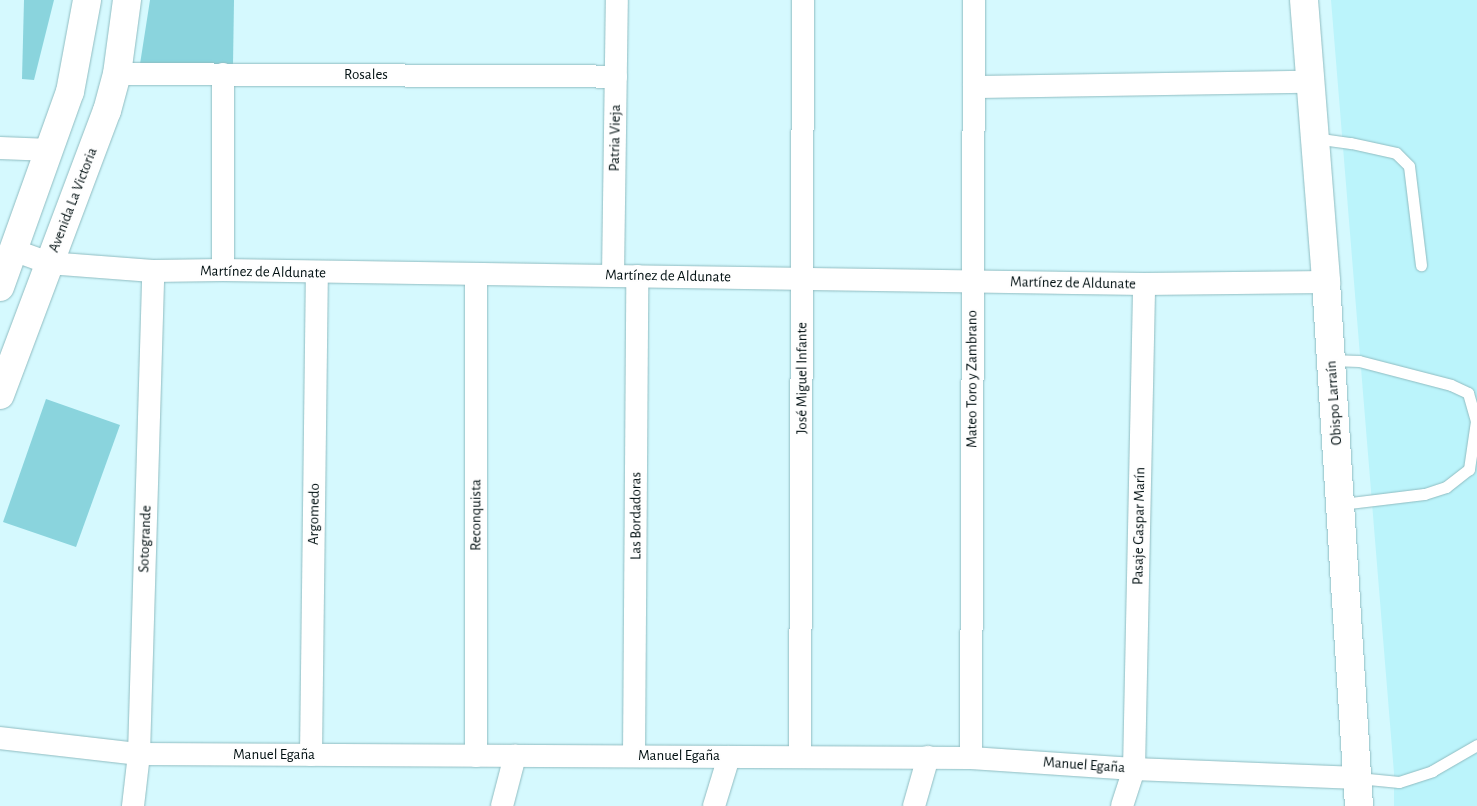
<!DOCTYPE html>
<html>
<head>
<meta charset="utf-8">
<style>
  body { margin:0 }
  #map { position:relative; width:1477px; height:806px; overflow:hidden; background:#d5f9fe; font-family:"Alegreya Sans",sans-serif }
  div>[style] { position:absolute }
  .built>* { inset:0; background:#bbf4fb }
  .green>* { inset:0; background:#8ad4dd }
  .roads { filter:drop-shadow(0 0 1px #8fbcc1) drop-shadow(0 0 1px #8fbcc1) }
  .service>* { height:11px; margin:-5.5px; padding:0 5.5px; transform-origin:5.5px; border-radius:5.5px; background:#fff }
  .minor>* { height:22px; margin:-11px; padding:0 11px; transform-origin:11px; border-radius:11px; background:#fff }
  .tertiary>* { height:28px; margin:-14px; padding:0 14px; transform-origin:14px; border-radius:14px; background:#fff }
  .secondary>* { height:28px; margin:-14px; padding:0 14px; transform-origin:14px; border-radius:14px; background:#fff }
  span { translate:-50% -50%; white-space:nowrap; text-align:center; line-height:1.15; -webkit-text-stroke:4px #fefefe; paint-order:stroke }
  .street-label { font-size:15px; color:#010f11 }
</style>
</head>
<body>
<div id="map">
  <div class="built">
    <i style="clip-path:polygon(1331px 0,1477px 0,1477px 806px,1394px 806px,1394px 773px)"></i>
  </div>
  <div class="green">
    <i style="clip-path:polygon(24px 0,54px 0,34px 80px,22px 79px)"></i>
    <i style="clip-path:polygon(150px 0,234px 0,233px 65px,140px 64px)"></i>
    <i style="clip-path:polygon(46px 399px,120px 425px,76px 547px,3px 522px)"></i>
  </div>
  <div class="roads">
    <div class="service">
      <i style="left:1314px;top:138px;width:37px;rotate:8deg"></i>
      <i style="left:1351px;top:143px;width:46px;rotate:12.5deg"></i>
      <i style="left:1396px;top:153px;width:18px;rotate:45deg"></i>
      <i style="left:1409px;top:166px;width:100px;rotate:83.1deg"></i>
      <i style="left:1331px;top:360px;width:28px;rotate:2deg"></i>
      <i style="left:1359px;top:361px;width:95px;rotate:14.6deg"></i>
      <i style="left:1451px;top:385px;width:19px;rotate:25deg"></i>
      <i style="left:1468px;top:393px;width:29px;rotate:74deg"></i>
      <i style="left:1476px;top:421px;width:49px;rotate:98.3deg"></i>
      <i style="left:1469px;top:469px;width:29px;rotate:142deg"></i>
      <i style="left:1446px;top:487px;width:23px;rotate:162deg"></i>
      <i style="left:1424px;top:494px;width:84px;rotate:173.1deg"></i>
      <i style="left:1358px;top:778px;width:41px;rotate:5.6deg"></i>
      <i style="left:1399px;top:782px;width:35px;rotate:-18deg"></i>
      <i style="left:1432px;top:771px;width:52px;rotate:-30deg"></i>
    </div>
    <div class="minor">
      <i style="left:117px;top:74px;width:499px;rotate:0.3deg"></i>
      <i style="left:974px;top:87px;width:336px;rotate:-0.9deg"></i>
      <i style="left:0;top:148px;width:51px;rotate:2.2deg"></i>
      <i style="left:13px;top:250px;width:37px;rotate:20deg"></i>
      <i style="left:48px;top:263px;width:105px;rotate:4.4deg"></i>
      <i style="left:153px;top:271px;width:70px;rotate:-0.8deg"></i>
      <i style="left:223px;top:270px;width:921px;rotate:0.87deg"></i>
      <i style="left:1144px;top:284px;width:182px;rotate:-0.6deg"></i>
      <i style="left:223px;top:270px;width:196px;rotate:-90deg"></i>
      <i style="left:613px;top:275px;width:275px;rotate:-89.2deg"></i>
      <i style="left:0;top:738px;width:140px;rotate:6.6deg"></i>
      <i style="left:139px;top:754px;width:832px;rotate:0.28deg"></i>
      <i style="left:971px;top:758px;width:163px;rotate:3.9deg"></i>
      <i style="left:1134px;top:769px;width:224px;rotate:2.3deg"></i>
      <i style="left:311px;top:755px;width:482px;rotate:-89.3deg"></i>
      <i style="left:476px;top:756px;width:482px;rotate:-90deg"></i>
      <i style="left:634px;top:756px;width:480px;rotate:-89.6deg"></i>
      <i style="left:800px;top:757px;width:757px;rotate:-89.77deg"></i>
      <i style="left:971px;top:758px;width:758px;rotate:-89.77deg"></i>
      <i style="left:133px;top:806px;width:52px;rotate:-83.4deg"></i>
      <i style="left:139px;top:754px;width:483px;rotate:-88.3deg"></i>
      <i style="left:502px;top:806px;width:52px;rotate:-75.4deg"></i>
      <i style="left:714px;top:806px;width:51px;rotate:-73deg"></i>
      <i style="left:914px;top:806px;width:51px;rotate:-74.1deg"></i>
      <i style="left:1122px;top:806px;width:39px;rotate:-72deg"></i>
      <i style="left:1134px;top:769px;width:485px;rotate:-88.8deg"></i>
    </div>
    <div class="tertiary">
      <i style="left:1304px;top:0;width:283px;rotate:85.5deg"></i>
      <i style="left:1326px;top:282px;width:525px;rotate:86.4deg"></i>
    </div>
    <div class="secondary">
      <i style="left:0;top:287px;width:207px;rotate:-70.3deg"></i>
      <i style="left:70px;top:92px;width:94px;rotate:-79.5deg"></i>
      <i style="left:0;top:395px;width:303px;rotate:-69.4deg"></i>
      <i style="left:107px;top:111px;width:38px;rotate:-75deg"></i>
      <i style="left:117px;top:74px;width:75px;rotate:-82.3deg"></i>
    </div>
  </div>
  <div class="street-label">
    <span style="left:366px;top:75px">Rosales</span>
    <span style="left:615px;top:138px;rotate:-89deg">Patria Vieja</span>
    <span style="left:73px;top:200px;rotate:-69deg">Avenida La Victoria</span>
    <span style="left:263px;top:272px;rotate:1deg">Martínez de Aldunate</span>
    <span style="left:668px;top:276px;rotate:1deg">Martínez de Aldunate</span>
    <span style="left:1073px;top:283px;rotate:1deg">Martínez de Aldunate</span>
    <span style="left:802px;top:378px;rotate:-90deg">José Miguel Infante</span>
    <span style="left:972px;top:379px;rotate:-90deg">Mateo Toro y Zambrano</span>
    <span style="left:1334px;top:403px;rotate:-94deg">Obispo Larraín</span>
    <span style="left:314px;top:514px;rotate:-89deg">Argomedo</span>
    <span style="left:476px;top:515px;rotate:-90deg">Reconquista</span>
    <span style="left:636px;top:516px;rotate:-90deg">Las Bordadoras</span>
    <span style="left:1139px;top:526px;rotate:-89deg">Pasaje Gaspar Marín</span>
    <span style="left:145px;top:539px;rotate:-88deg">Sotogrande</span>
    <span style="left:274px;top:755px">Manuel Egaña</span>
    <span style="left:679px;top:756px">Manuel Egaña</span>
    <span style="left:1084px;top:765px;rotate:4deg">Manuel Egaña</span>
  </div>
</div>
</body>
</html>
